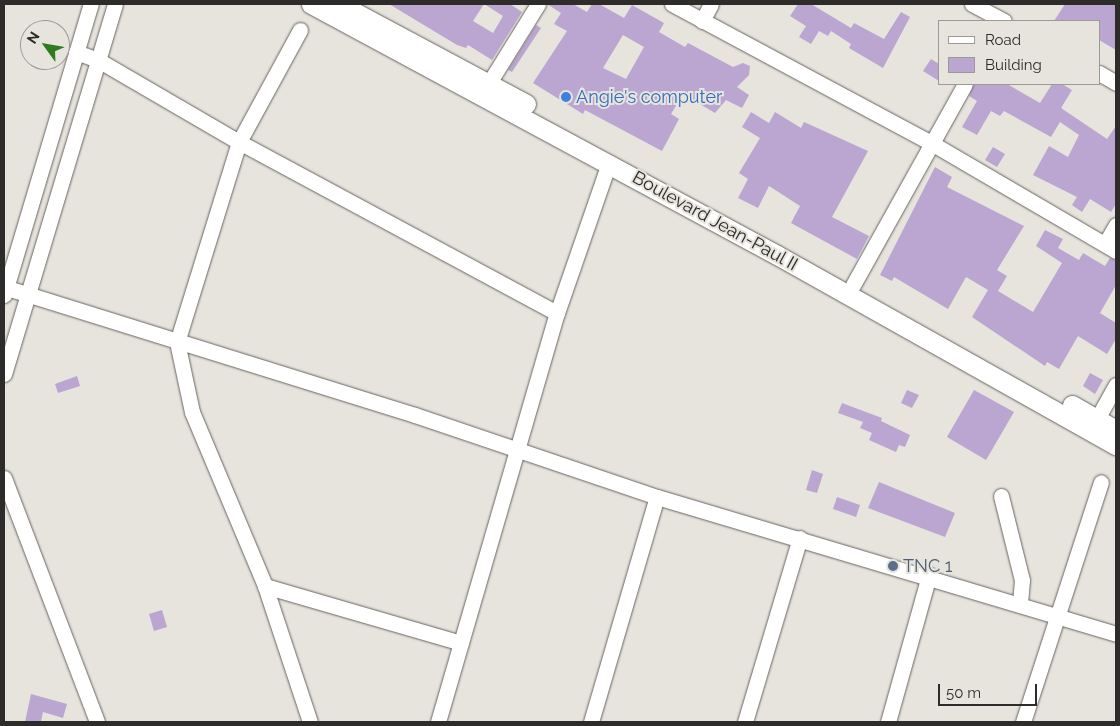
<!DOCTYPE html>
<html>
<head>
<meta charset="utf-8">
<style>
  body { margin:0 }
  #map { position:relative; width:1120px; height:726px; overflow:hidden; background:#e7e4de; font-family:Raleway,sans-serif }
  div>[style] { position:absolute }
  .building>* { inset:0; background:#baa6d1 }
  .roads { filter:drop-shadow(0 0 1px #67645f) drop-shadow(0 0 1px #67645f) }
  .minor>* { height:15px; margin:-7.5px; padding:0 7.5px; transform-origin:7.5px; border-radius:7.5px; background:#fff }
  .major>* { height:19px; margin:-9.5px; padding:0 9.5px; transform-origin:9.5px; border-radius:9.5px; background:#fff }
  .dots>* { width:14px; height:14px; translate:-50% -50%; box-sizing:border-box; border:2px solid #e7e4de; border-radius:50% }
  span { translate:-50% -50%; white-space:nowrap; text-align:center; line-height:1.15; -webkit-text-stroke:4px #e7e4de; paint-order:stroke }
  .shop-label { font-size:18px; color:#366cbe }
  .left { translate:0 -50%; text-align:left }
  .street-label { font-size:18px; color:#2d2c2a }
  .service-label { font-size:18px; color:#4e5e75 }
  .frame { position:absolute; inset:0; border:5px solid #2d2c2a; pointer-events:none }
  .legend { position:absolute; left:938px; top:20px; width:162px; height:65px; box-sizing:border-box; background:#e7e4de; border:1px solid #9d9a96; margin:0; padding:6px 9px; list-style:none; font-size:15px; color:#2d2c2a }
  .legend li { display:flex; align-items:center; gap:10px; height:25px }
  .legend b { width:25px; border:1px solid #9d9a96 }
  .north { position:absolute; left:20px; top:20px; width:50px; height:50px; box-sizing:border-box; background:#e7e4de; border:1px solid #9d9a96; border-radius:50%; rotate:302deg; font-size:14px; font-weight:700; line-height:20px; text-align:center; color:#2d2c2a }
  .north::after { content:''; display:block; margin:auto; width:18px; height:22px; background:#307b21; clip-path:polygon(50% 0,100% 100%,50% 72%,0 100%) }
  .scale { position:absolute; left:938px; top:684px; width:99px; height:22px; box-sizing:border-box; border:2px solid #2d2c2a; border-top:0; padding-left:6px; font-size:15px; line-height:18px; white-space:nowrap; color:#2d2c2a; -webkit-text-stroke:4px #e7e4de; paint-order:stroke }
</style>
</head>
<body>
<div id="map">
  <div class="building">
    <i style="clip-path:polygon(evenodd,389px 4px,510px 4px,522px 12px,492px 60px,468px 45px,466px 48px,457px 45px,389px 4px,484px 4px,503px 16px,493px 33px,473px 21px,484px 4px)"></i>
    <i style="clip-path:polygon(evenodd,547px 4px,573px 4px,587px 12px,592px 4px,599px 4px,624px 18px,632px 5px,664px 23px,659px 32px,685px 47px,688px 43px,733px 67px,743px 63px,750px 66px,749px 75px,737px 87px,749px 95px,742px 108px,726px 100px,715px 113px,683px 94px,671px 114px,679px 119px,662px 151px,585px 110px,583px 114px,533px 83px,567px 31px,554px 24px,561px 13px,547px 4px,623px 35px,644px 47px,626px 79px,603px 68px,623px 35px)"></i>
    <i style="clip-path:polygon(798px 4px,811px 4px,851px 28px,854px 23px,884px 39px,901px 12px,910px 17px,883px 68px,849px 48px,851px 44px,831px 31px,828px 36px,819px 31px,811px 44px,799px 37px,806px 26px,790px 16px)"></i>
    <i style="clip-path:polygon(1065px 4px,1116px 4px,1116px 50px,1099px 40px,1099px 21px,1054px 21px)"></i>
    <i style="clip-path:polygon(536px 25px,541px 28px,512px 72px,508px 70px)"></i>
    <i style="clip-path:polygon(931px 59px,939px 64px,939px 81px,923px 71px)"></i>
    <i style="clip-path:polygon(974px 84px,1007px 84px,1040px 103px,1052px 84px,1062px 84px,1072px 90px,1061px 108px,1107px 139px,1116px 126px,1116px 204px,1111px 212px,1090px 199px,1082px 212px,1072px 205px,1077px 197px,1033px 175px,1049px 146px,1068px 157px,1079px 135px,1060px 122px,1051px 137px,1004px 111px,1000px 116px,991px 111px,977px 135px,962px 127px,977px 101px,969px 96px)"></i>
    <i style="clip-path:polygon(751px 112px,769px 123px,775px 112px,801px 128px,804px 122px,868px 151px,832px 217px,869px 236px,857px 259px,791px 223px,800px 206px,769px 186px,758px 208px,738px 198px,748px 179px,739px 173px,760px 138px,742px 127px)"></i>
    <i style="clip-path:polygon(993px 147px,1005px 154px,997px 167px,985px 160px)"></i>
    <i style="clip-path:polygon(935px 167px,952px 177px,947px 187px,1024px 226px,997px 270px,1007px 276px,998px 291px,1033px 312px,1062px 263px,1036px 246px,1045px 230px,1063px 239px,1058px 248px,1079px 260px,1083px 253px,1105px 266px,1110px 258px,1116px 260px,1116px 285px,1100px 313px,1116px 323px,1116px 339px,1107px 354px,1078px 336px,1059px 369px,1047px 362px,1045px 366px,972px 317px,988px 290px,966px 277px,948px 309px,894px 277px,892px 281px,880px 275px)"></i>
    <i style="clip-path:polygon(1090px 373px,1103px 380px,1095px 394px,1083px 386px)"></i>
    <i style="clip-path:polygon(77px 376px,80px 386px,58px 393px,55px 384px)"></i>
    <i style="clip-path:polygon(907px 390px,919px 395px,912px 408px,901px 403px)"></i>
    <i style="clip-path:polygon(974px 390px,1014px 412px,986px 460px,947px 437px)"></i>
    <i style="clip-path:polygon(842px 403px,882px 418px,881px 421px,910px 435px,905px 447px,899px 445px,896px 452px,869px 440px,872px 433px,860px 428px,863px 422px,838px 413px)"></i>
    <i style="clip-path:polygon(812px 470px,823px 474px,817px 493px,806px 490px)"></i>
    <i style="clip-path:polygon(879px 482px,955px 513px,945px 537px,868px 508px)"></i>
    <i style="clip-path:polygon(837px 497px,860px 505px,856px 517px,833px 509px)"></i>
    <i style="clip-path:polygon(162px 610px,167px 627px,154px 631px,149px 614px)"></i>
    <i style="clip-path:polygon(31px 694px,67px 704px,63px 718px,43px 712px,41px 722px,25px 722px)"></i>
  </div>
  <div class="roads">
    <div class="minor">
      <i style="left:672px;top:4px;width:296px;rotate:28.2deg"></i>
      <i style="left:933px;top:144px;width:212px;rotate:30.3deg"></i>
      <i style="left:972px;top:4px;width:36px;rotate:28deg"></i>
      <i style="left:702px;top:21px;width:19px;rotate:-62deg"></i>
      <i style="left:300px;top:30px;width:128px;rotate:118.6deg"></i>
      <i style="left:239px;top:142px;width:209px;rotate:107.2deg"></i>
      <i style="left:177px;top:342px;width:72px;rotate:77.9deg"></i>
      <i style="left:192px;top:412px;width:189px;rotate:67.2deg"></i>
      <i style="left:265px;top:586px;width:143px;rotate:71.7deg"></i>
      <i style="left:76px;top:52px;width:23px;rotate:20deg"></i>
      <i style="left:98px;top:60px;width:163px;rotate:30.2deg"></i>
      <i style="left:239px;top:142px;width:361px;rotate:28.3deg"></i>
      <i style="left:1099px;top:73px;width:20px;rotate:30deg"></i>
      <i style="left:489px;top:83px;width:93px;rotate:-58.2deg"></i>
      <i style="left:1105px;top:244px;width:22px;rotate:-60deg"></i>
      <i style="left:853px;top:285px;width:230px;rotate:-60.9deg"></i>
      <i style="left:4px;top:287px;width:430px;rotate:17.3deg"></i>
      <i style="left:415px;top:415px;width:256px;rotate:18.7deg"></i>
      <i style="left:657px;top:497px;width:479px;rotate:16.6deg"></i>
      <i style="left:4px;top:295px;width:304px;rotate:-73.4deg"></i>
      <i style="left:4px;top:374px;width:386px;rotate:-73.3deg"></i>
      <i style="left:1097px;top:419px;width:39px;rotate:-61deg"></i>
      <i style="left:4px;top:478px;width:261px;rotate:69.1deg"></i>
      <i style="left:1001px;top:496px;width:87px;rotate:76deg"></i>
      <i style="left:1022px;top:580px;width:23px;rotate:95deg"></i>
      <i style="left:265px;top:586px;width:204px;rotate:16.2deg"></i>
      <i style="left:438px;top:722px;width:426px;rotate:-73.8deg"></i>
      <i style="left:557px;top:313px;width:159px;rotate:-70.9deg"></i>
      <i style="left:591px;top:722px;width:234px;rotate:-73.7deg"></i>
      <i style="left:745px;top:722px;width:192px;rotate:-73.4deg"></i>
      <i style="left:888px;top:722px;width:153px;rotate:-74.4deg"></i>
      <i style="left:1023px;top:722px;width:252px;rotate:-72deg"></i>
    </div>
    <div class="major">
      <i style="left:311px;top:4px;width:529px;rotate:28.31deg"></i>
      <i style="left:777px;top:255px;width:389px;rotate:29.3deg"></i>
      <i style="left:339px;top:4px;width:212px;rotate:28.1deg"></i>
      <i style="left:1072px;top:405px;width:51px;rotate:29.6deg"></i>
    </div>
  </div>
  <div class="dots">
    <i style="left:566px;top:97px;background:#3f7fe0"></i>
    <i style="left:893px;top:566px;background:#5c6f8a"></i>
  </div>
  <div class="shop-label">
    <span class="left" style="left:576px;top:97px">Angie's computer</span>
  </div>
  <div class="street-label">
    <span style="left:715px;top:221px;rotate:29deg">Boulevard Jean-Paul II</span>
  </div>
  <div class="service-label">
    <span class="left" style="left:903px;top:566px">TNC 1</span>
  </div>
  <div class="frame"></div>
  <ul class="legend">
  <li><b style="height:6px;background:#fff"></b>Road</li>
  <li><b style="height:14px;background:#baa6d1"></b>Building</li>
  </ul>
  <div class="north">N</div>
  <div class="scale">50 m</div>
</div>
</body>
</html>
